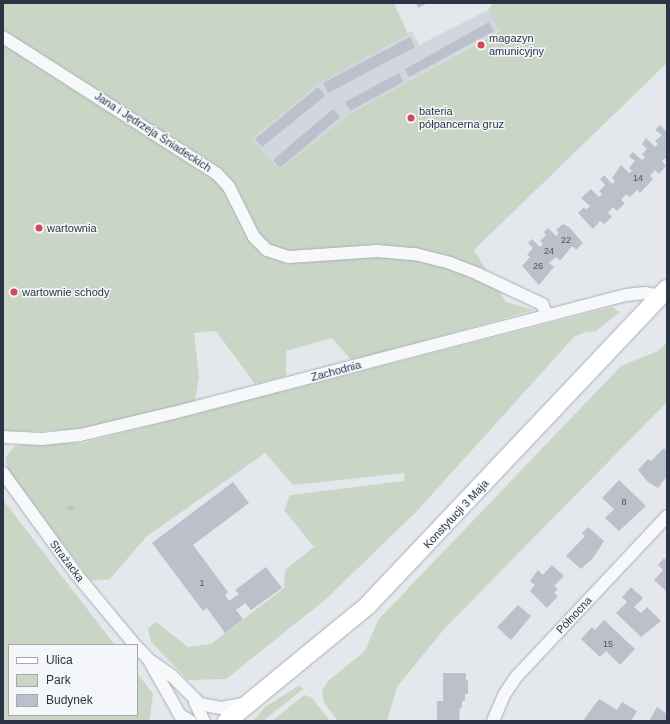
<!DOCTYPE html>
<html>
<head>
<meta charset="utf-8">
<style>
  body { margin:0 }
  #map { position:relative; width:670px; height:724px; overflow:hidden; background:#e4e7ec; font-family:Helvetica,sans-serif }
  div>[style] { position:absolute }
  .built>* { inset:0; background:#d2d6de }
  .green>* { inset:0; background:#c9d6c5 }
  .building>* { inset:0; background:#bbc0ca }
  .roads { filter:drop-shadow(0 0 1px #a9aeb7) drop-shadow(0 0 1px #a9aeb7) }
  .street>* { height:12px; margin:-6px; padding:0 6px; transform-origin:6px; border-radius:6px; background:#f7f8fa }
  .secondary>* { height:18px; margin:-9px; padding:0 9px; transform-origin:9px; border-radius:9px; background:#fff }
  .dots>* { width:11px; height:11px; translate:-50% -50%; box-sizing:border-box; border:2px solid #f4f6f9; border-radius:50% }
  span { translate:-50% -50%; white-space:nowrap; text-align:center; line-height:1.15; -webkit-text-stroke:3px #f4f6f9; paint-order:stroke }
  .number-label { font-size:9px; color:#4f5766 }
  .number-label span { -webkit-text-stroke-width:0 }
  .poi-label { font-size:11px; color:#2b3445 }
  .left { translate:0 -50%; text-align:left }
  .street-label { font-size:11px; color:#2b3445 }
  .frame { position:absolute; inset:0; border:4px solid #2b3445; pointer-events:none }
  .legend { position:absolute; left:8px; top:644px; width:130px; height:72px; box-sizing:border-box; background:#f4f6f9; border:1px solid #a4a8b1; margin:0; padding:5px 7px; list-style:none; font-size:12px; color:#2b3445 }
  .legend li { display:flex; align-items:center; gap:8px; height:20px }
  .legend b { width:20px; border:1px solid #a4a8b1 }
</style>
</head>
<body>
<div id="map">
  <div class="built">
    <i style="clip-path:polygon(488px 10px,500px 30px,351px 113px,279px 170px,252px 138px,320px 83px,412px 31px,419px 45px)"></i>
  </div>
  <div class="green">
    <i style="clip-path:polygon(3px 3px,394px 3px,408px 34px,320px 83px,252px 138px,279px 170px,351px 113px,500px 31px,488px 10px,493px 3px,667px 3px,667px 63px,474px 250px,506px 302px,534px 310px,352px 361px,332px 338px,286px 351px,286px 376px,255px 384px,216px 331px,194px 333px,199px 376px,195px 401px,81px 429px,7px 432px,3px 431px)"></i>
    <i style="clip-path:polygon(612px 307px,620px 312px,596px 331px,585px 332px,574px 337px,416px 512px,326px 599px,226px 679px,188px 680px,151px 642px,148px 628px,156px 622px,188px 647px,211px 644px,284px 588px,285px 570px,314px 547px,284px 510px,290px 495px,404px 481px,405px 473px,293px 485px,265px 453px,146px 537px,110px 579px,91px 581px,8px 471px,5px 458px,14px 447px,22px 444px,82px 443px)"></i>
    <i style="clip-path:polygon(667px 342px,667px 402px,444px 629px,397px 687px,387px 721px,338px 721px,324px 703px,322px 691px,328px 681px,365px 651px,378px 620px,621px 366px,658px 351px)"></i>
    <i style="clip-path:polygon(3px 500px,115px 645px,9px 645px,9px 715px,137px 715px,137px 673px,153px 694px,150px 718px,147px 721px,3px 721px)"></i>
    <i style="clip-path:polygon(300px 685px,303px 689px,263px 721px,253px 721px,265px 707px)"></i>
    <i style="clip-path:polygon(304px 695px,311px 697px,330px 721px,272px 721px)"></i>
  </div>
  <div class="building">
    <i style="clip-path:polygon(416px 3px,428px 3px,418px 8px)"></i>
    <i style="clip-path:polygon(489px 22px,494px 31px,409px 77px,405px 69px)"></i>
    <i style="clip-path:polygon(410px 37px,415px 47px,328px 93px,323px 83px)"></i>
    <i style="clip-path:polygon(399px 73px,403px 82px,350px 111px,345px 102px)"></i>
    <i style="clip-path:polygon(318px 87px,325px 96px,262px 147px,255px 139px)"></i>
    <i style="clip-path:polygon(333px 109px,340px 117px,280px 168px,273px 160px)"></i>
    <i style="clip-path:polygon(660px 125px,667px 132px,667px 157px,662px 161px,666px 166px,659px 174px,655px 170px,650px 176px,653px 179px,640px 193px,637px 190px,630px 197px,626px 194px,621px 200px,625px 203px,617px 211px,613px 207px,608px 213px,612px 217px,604px 224px,600px 221px,593px 229px,578px 213px,584px 207px,586px 210px,590px 206px,581px 198px,591px 189px,599px 197px,602px 194px,599px 191px,605px 185px,600px 179px,604px 175px,612px 184px,615px 181px,612px 178px,621px 165px,629px 173px,632px 171px,629px 168px,635px 161px,629px 156px,633px 152px,642px 160px,645px 157px,642px 154px,647px 149px,642px 144px,646px 138px,655px 147px,658px 144px,655px 141px,662px 135px,655px 130px)"></i>
    <i style="clip-path:polygon(563px 224px,569px 227px,583px 243px,576px 250px,572px 246px,560px 261px,556px 257px,549px 263px,554px 267px,539px 285px,522px 266px,530px 257px,527px 255px,533px 248px,528px 243px,532px 239px,540px 247px,543px 244px,540px 241px,546px 235px,544px 232px,548px 228px,556px 236px,559px 233px,556px 230px)"></i>
    <i style="clip-path:polygon(664px 448px,667px 451px,667px 476px,658px 488px,648px 482px,638px 470px,648px 459px,651px 461px)"></i>
    <i style="clip-path:polygon(619px 480px,646px 506px,619px 531px,605px 518px,614px 509px,602px 498px)"></i>
    <i style="clip-path:polygon(233px 482px,249px 503px,193px 545px,228px 592px,225px 595px,229px 601px,239px 594px,235px 590px,266px 567px,282px 588px,251px 610px,245px 603px,236px 610px,243px 619px,225px 633px,207px 608px,203px 611px,152px 543px)"></i>
    <i style="clip-path:polygon(72px 505px,75px 508px,69px 511px,67px 508px)"></i>
    <i style="clip-path:polygon(588px 527px,604px 541px,593px 558px,581px 569px,566px 556px,585px 536px,582px 533px)"></i>
    <i style="clip-path:polygon(664px 558px,667px 561px,667px 592px,654px 580px,663px 570px,658px 565px)"></i>
    <i style="clip-path:polygon(552px 565px,564px 576px,554px 586px,558px 589px,554px 593px,558px 596px,547px 608px,530px 591px,535px 585px,530px 581px,538px 570px,543px 575px)"></i>
    <i style="clip-path:polygon(631px 587px,643px 598px,634px 607px,641px 613px,647px 607px,661px 621px,641px 637px,616px 613px,627px 602px,622px 597px)"></i>
    <i style="clip-path:polygon(518px 605px,531px 616px,511px 640px,497px 627px)"></i>
    <i style="clip-path:polygon(604px 620px,635px 649px,620px 665px,606px 651px,600px 657px,581px 639px,592px 627px,595px 630px)"></i>
    <i style="clip-path:polygon(443px 673px,466px 673px,466px 680px,468px 681px,468px 694px,465px 694px,465px 701px,462px 701px,462px 708px,460px 708px,459px 721px,437px 721px,437px 701px,443px 701px)"></i>
    <i style="clip-path:polygon(599px 699px,617px 710px,622px 702px,637px 711px,631px 721px,587px 721px,584px 719px)"></i>
    <i style="clip-path:polygon(657px 707px,667px 714px,667px 721px,649px 721px)"></i>
  </div>
  <div class="roads">
    <div class="street">
      <i style="left:3px;top:37px;width:254px;rotate:32.6deg"></i>
      <i style="left:217px;top:174px;width:18px;rotate:47deg"></i>
      <i style="left:229px;top:187px;width:56px;rotate:63.4deg"></i>
      <i style="left:254px;top:237px;width:18px;rotate:45deg"></i>
      <i style="left:267px;top:250px;width:23px;rotate:18deg"></i>
      <i style="left:289px;top:257px;width:88px;rotate:-3.9deg"></i>
      <i style="left:377px;top:251px;width:38px;rotate:5deg"></i>
      <i style="left:415px;top:254px;width:36px;rotate:14deg"></i>
      <i style="left:450px;top:263px;width:30px;rotate:21deg"></i>
      <i style="left:478px;top:274px;width:71px;rotate:25.1deg"></i>
      <i style="left:542px;top:304px;width:12px;rotate:66deg"></i>
      <i style="left:3px;top:437px;width:39px;rotate:3deg"></i>
      <i style="left:42px;top:439px;width:38px;rotate:-6deg"></i>
      <i style="left:80px;top:435px;width:96px;rotate:-13.3deg"></i>
      <i style="left:173px;top:413px;width:468px;rotate:-14.6deg"></i>
      <i style="left:626px;top:295px;width:19px;rotate:-6deg"></i>
      <i style="left:645px;top:293px;width:20px;rotate:11deg"></i>
      <i style="left:3px;top:473px;width:125px;rotate:54.1deg"></i>
      <i style="left:76px;top:574px;width:92px;rotate:50.3deg"></i>
      <i style="left:137px;top:647px;width:16px;rotate:47deg"></i>
      <i style="left:148px;top:659px;width:29px;rotate:35deg"></i>
      <i style="left:172px;top:676px;width:40px;rotate:45deg"></i>
      <i style="left:200px;top:704px;width:21px;rotate:11deg"></i>
      <i style="left:221px;top:708px;width:23px;rotate:-10deg"></i>
      <i style="left:150px;top:662px;width:61px;rotate:60.5deg"></i>
      <i style="left:180px;top:715px;width:12px;rotate:31deg"></i>
      <i style="left:195px;top:702px;width:21px;rotate:65deg"></i>
      <i style="left:493px;top:721px;width:28px;rotate:-67deg"></i>
      <i style="left:504px;top:695px;width:23px;rotate:-56deg"></i>
      <i style="left:517px;top:676px;width:219px;rotate:-46.8deg"></i>
    </div>
    <div class="secondary">
      <i style="left:227px;top:721px;width:183px;rotate:-39.4deg"></i>
      <i style="left:368px;top:605px;width:435px;rotate:-46.6deg"></i>
    </div>
  </div>
  <div class="dots">
    <i style="left:481px;top:45px;background:#d1495b"></i>
    <i style="left:411px;top:118px;background:#d1495b"></i>
    <i style="left:39px;top:228px;background:#d1495b"></i>
    <i style="left:14px;top:292px;background:#d1495b"></i>
  </div>
  <div class="number-label">
    <span style="left:638px;top:178px">14</span>
    <span style="left:566px;top:240px">22</span>
    <span style="left:549px;top:251px">24</span>
    <span style="left:538px;top:266px">26</span>
    <span style="left:624px;top:502px">8</span>
    <span style="left:202px;top:583px">1</span>
    <span style="left:608px;top:644px">15</span>
  </div>
  <div class="poi-label">
    <span class="left" style="left:489px;top:45px">magazyn<br>amunicyjny</span>
    <span class="left" style="left:419px;top:118px">bateria<br>półpancerna gruz</span>
    <span class="left" style="left:47px;top:228px">wartownia</span>
    <span class="left" style="left:22px;top:292px">wartownie schody</span>
  </div>
  <div class="street-label">
    <span style="left:153px;top:132px;rotate:33deg">Jana i Jędrzeja Śniadeckich</span>
    <span style="left:336px;top:371px;rotate:-15deg">Zachodnia</span>
    <span style="left:456px;top:514px;rotate:-47deg">Konstytucji 3 Maja</span>
    <span style="left:67px;top:561px;rotate:53deg">Strażacka</span>
    <span style="left:574px;top:615px;rotate:-47deg">Północna</span>
  </div>
  <div class="frame"></div>
  <ul class="legend">
  <li><b style="height:5px;background:#fff"></b>Ulica</li>
  <li><b style="height:11px;background:#c9d6c5"></b>Park</li>
  <li><b style="height:11px;background:#bbc0ca"></b>Budynek</li>
  </ul>
</div>
</body>
</html>
